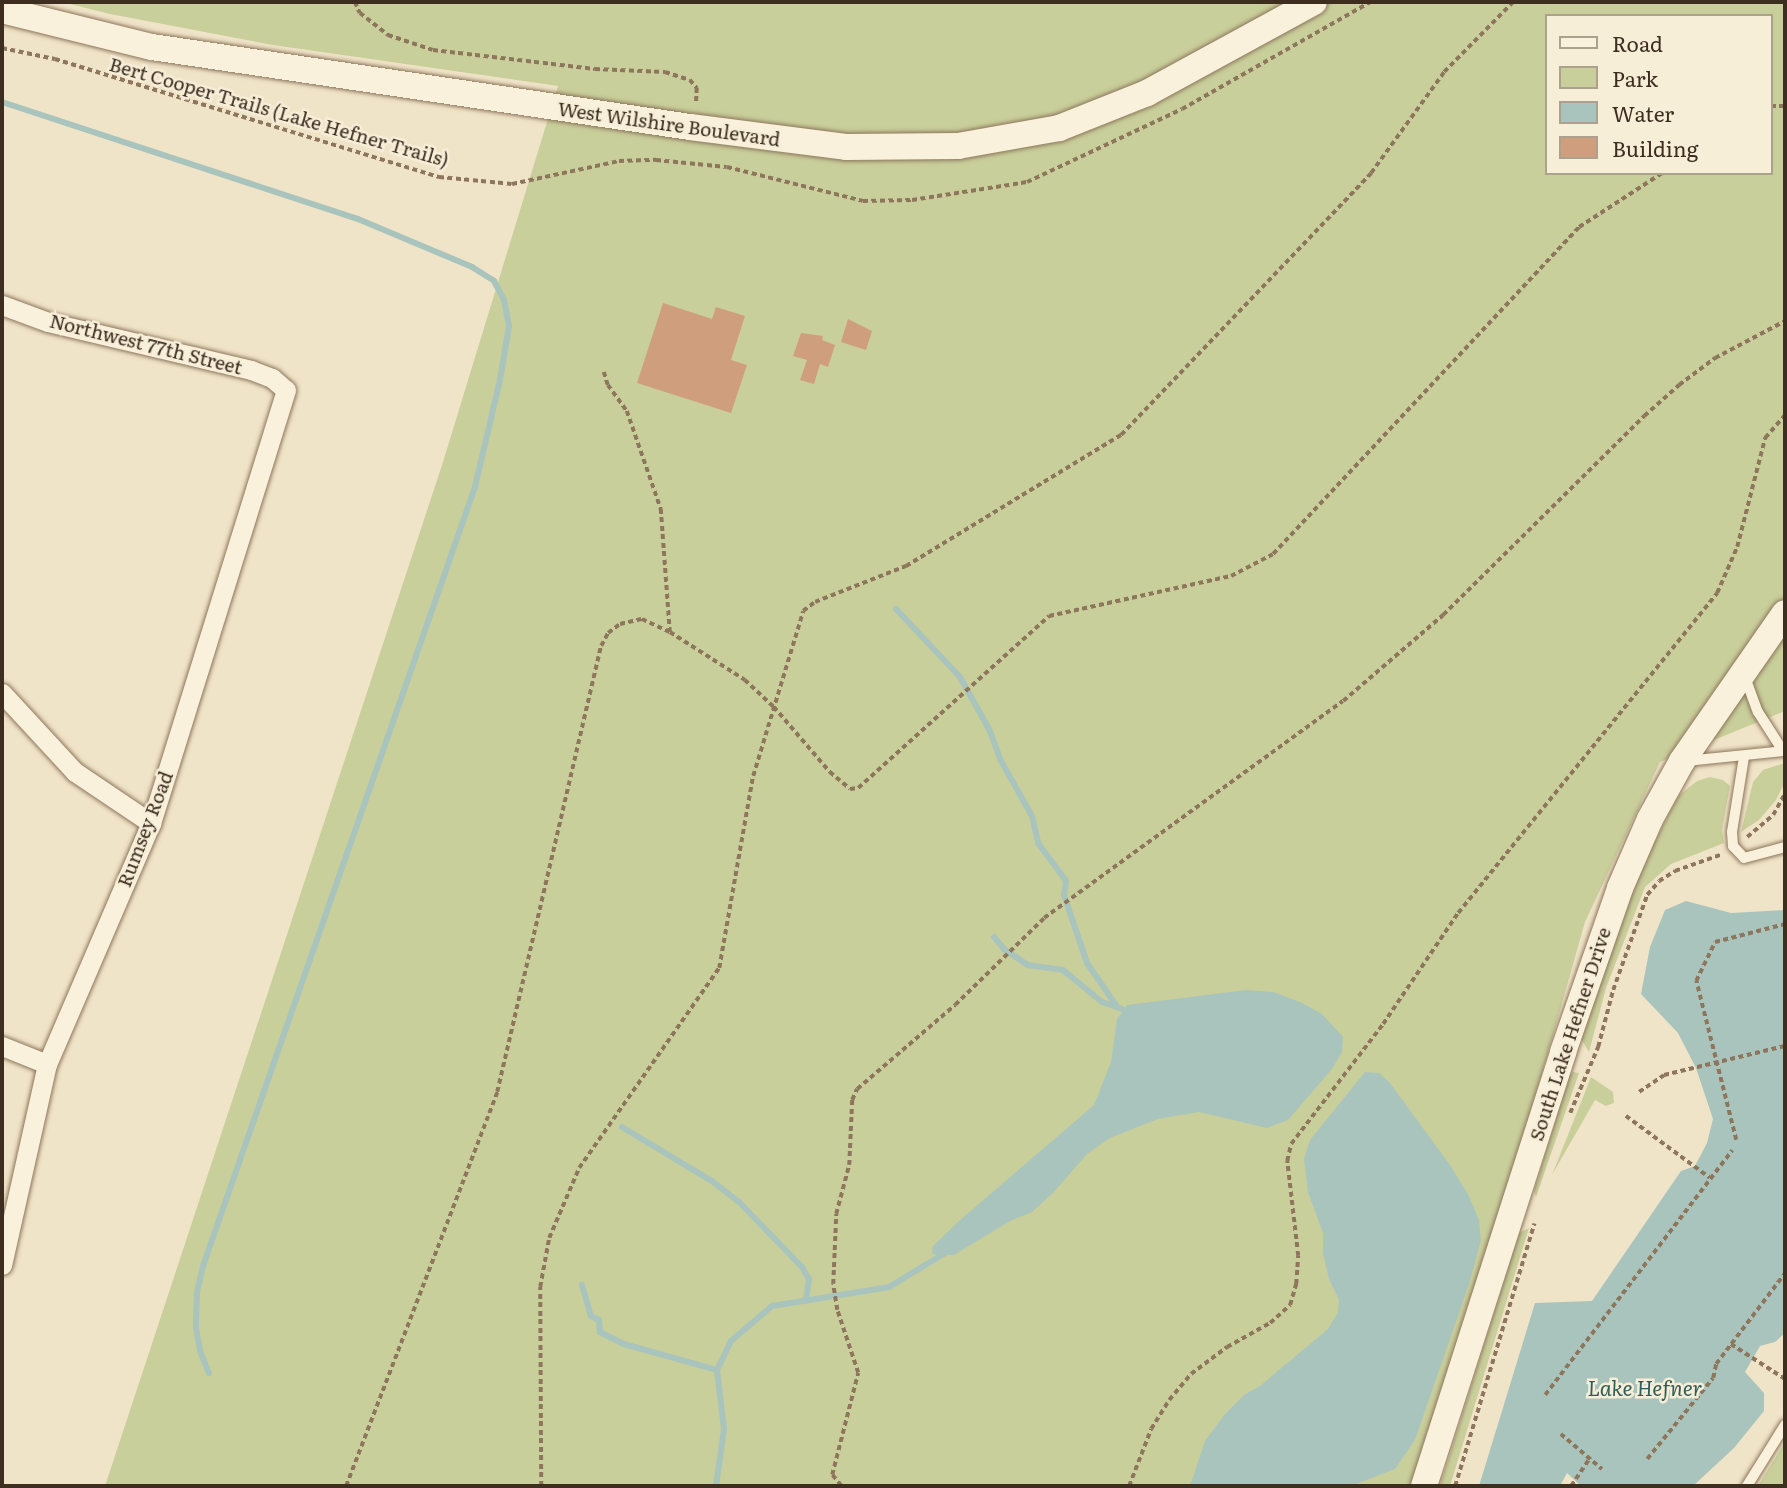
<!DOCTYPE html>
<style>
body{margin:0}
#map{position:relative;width:1787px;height:1488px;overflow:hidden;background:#f0e4c8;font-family:Literata,serif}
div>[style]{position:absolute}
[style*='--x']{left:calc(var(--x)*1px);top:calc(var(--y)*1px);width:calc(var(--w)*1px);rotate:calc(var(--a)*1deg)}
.green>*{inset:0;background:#c9cf9b}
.water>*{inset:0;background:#a9c4bc}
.stream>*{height:6px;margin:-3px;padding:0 3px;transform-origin:3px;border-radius:3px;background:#a9c4bc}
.building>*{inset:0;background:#cf9f7d}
.path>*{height:3.5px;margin-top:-1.75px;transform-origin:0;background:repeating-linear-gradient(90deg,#8d765c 0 5px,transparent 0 8.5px)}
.roads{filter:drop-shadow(0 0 2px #8d765c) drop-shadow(0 0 2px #8d765c)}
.lane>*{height:10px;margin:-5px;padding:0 5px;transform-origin:5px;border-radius:5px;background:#faf1dc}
.street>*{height:19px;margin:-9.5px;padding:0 9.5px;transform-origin:9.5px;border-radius:9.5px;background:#faf1dc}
.secondary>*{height:26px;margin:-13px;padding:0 13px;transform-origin:13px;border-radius:13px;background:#faf1dc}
span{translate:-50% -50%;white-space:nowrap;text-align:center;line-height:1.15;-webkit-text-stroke:5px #f7eed8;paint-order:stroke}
.street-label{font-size:19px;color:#3d2e20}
.water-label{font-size:21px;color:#2f5d5a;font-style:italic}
.frame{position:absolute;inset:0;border:4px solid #3d2e20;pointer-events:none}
.legend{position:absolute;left:1545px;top:14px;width:228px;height:161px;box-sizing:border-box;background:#f7eed8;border:2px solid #ada18e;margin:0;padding:9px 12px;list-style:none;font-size:21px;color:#3d2e20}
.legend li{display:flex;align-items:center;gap:14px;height:35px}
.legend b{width:35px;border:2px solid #ada18e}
</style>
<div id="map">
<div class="green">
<div style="clip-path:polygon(evenodd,62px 2px,1785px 2px,1785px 711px,1660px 762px,1585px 922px,1505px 1204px,1416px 1486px,105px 1486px,443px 462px,558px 86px,273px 45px,110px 14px,62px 2px,1547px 16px,1771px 16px,1771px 173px,1547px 173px,1547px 16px)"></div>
<div style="clip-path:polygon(1785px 763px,1785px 782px,1776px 800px,1759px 820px,1741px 832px,1753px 782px,1763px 770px)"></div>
<div style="clip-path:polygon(1710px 777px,1723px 780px,1730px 786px,1722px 830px,1724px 843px,1671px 864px,1645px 887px,1606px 988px,1589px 1052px,1580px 1037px,1636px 878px,1678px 796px,1697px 781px)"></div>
<div style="clip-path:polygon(1573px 1072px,1579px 1073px,1536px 1197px,1534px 1191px,1569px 1076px)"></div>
<div style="clip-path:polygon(1591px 1077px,1613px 1092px,1614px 1103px,1606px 1106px,1595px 1100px,1552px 1175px)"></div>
<div style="clip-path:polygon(1529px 1228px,1450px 1486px,1440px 1486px,1519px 1233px)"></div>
<div style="clip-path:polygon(1785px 1442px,1785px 1486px,1758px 1486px)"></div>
</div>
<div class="water">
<div style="clip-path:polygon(1686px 901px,1731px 913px,1785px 910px,1785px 1333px,1775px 1342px,1760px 1346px,1745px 1372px,1764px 1393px,1764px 1411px,1734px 1448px,1693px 1486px,1581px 1486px,1567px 1473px,1560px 1486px,1479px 1486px,1535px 1303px,1592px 1301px,1681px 1171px,1695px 1166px,1707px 1143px,1713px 1119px,1696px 1068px,1678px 1033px,1641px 994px,1650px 947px,1665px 910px)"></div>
<div style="clip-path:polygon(1246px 990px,1273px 992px,1300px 1002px,1322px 1014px,1343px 1037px,1342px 1052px,1332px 1069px,1288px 1120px,1267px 1128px,1199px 1112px,1158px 1119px,1110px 1138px,1087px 1154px,1053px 1193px,1032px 1212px,1010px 1221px,954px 1255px,932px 1254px,933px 1246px,959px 1221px,1094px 1105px,1111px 1062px,1117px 1019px,1127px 1005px)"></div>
<div style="clip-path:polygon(1365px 1072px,1379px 1073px,1390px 1083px,1450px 1165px,1468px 1194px,1479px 1220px,1481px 1240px,1469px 1284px,1415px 1440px,1395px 1469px,1351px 1486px,1190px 1486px,1205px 1441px,1225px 1414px,1244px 1395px,1260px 1386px,1328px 1329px,1338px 1312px,1339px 1300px,1329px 1279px,1323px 1254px,1323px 1233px,1308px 1192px,1304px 1159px,1310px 1140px)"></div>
</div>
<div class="stream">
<div style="--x:2;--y:102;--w:375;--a:18.2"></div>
<div style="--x:358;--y:219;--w:124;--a:22.8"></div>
<div style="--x:472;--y:267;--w:26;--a:32"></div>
<div style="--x:494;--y:281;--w:21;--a:62"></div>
<div style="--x:504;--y:300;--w:26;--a:79"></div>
<div style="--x:509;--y:326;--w:55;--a:99.5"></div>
<div style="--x:500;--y:380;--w:110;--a:103.2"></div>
<div style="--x:475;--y:487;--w:825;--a:109.25"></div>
<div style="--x:203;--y:1266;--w:27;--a:103"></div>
<div style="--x:197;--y:1292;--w:36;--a:92"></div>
<div style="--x:196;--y:1328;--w:23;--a:80"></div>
<div style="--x:200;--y:1351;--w:24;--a:68"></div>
<div style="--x:896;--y:609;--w:93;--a:46.7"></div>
<div style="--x:960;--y:677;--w:62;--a:60.9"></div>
<div style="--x:990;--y:731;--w:30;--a:70"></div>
<div style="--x:1000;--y:759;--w:65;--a:60.7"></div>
<div style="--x:1032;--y:816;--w:28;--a:77"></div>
<div style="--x:1038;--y:843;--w:47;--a:53.6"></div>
<div style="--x:1066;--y:881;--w:14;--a:98"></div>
<div style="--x:1064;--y:895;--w:72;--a:71.3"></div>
<div style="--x:1087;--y:963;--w:51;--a:55.4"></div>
<div style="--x:994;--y:937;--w:16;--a:50"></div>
<div style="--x:1004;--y:949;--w:29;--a:34"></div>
<div style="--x:1028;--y:965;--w:35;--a:8"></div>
<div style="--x:1063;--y:970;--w:50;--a:39.4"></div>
<div style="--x:1102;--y:1002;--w:21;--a:19"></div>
<div style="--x:622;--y:1127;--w:105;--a:31"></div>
<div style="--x:712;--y:1181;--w:34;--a:38"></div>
<div style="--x:739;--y:1202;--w:91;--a:45.9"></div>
<div style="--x:802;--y:1267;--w:14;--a:60"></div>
<div style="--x:809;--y:1279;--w:22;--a:98"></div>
<div style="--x:582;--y:1285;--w:32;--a:74"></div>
<div style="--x:591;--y:1316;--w:9;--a:27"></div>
<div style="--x:599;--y:1320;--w:12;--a:85"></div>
<div style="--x:600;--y:1332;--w:27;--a:27"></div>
<div style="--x:624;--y:1344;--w:97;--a:15.6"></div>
<div style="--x:716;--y:1486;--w:58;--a:-82"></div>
<div style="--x:724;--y:1429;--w:59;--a:-96.8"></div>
<div style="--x:717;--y:1370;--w:32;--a:-64"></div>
<div style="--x:731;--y:1341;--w:54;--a:-40.5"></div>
<div style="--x:772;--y:1306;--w:119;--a:-9.2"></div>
<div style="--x:889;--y:1287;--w:71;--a:-31.2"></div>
</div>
<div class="building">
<div style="clip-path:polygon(663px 303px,712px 319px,716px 307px,745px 316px,731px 360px,747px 365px,731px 413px,637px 383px)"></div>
<div style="clip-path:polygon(848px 319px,872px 331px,866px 350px,841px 342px)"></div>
<div style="clip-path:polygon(801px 333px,823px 336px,822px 340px,835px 345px,828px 367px,820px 364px,814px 384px,800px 380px,807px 360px,793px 356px)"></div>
</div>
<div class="path">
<div style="--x:355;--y:2;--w:12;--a:66"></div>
<div style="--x:360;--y:13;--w:36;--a:38"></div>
<div style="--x:388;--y:35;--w:47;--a:18.4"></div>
<div style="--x:433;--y:50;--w:163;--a:6.7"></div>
<div style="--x:595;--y:69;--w:70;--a:2.5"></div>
<div style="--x:665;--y:72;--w:26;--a:18"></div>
<div style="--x:690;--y:80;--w:11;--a:49"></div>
<div style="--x:697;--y:88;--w:17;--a:93"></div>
<div style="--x:2;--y:48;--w:54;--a:11.7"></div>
<div style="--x:55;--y:59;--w:402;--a:17.1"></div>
<div style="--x:439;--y:177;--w:73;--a:5.5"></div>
<div style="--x:512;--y:184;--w:109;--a:-12.1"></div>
<div style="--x:619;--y:161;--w:37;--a:-2"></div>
<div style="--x:656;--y:160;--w:71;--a:5.6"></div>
<div style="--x:727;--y:167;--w:140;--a:14"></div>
<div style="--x:863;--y:201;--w:49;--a:-1.2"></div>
<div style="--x:912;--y:200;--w:116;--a:-8.9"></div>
<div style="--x:1027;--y:182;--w:171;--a:-25.2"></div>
<div style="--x:1182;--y:109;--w:216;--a:-29.6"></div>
<div style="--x:1771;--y:106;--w:14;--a:0"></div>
<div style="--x:604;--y:372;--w:14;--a:73"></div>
<div style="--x:608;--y:385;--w:32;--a:54"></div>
<div style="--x:627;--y:411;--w:104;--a:70.9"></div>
<div style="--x:661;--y:509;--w:123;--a:85.8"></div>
<div style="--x:670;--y:632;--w:89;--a:32.6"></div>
<div style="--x:745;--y:680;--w:40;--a:43"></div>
<div style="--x:774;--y:707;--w:86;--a:49.3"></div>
<div style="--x:830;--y:772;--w:26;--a:40"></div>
<div style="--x:850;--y:789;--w:8;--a:-7"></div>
<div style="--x:858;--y:788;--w:257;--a:-42"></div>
<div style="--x:1049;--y:616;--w:186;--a:-12.4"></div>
<div style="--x:1231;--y:576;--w:47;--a:-27.6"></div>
<div style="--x:1273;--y:554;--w:448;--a:-46.9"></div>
<div style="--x:1579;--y:227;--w:99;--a:-33"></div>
<div style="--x:1747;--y:837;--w:34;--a:-40"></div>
<div style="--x:1773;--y:815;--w:25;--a:-61"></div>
<div style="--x:1639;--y:1092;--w:30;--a:-34"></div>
<div style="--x:1664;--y:1075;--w:124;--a:-13.5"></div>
<div style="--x:1570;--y:1113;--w:72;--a:-67"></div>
<div style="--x:1598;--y:1047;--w:59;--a:-75.3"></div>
<div style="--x:1613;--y:990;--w:101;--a:-70.3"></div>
<div style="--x:1647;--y:895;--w:18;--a:-49"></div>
<div style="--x:1659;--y:881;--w:19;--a:-32"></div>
<div style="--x:1675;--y:871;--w:48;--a:-19.6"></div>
<div style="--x:1626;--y:1116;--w:104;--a:36.4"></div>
<div style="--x:1736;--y:1140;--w:164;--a:-104.1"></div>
<div style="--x:1696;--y:981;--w:43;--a:-64"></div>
<div style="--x:1715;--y:942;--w:72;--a:-14.4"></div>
<div style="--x:1731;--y:1344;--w:64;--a:32.9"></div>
<div style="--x:1545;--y:1395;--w:308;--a:-52.6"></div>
<div style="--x:1561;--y:1434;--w:54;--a:40.5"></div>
<div style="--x:1647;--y:1459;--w:104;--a:-50.8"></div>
<div style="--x:1713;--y:1378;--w:14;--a:-78"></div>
<div style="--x:1716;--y:1364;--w:114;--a:-52.8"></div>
<div style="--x:346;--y:1486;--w:422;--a:-69"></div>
<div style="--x:497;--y:1092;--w:458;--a:-76.9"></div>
<div style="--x:601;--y:646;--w:15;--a:-62"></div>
<div style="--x:608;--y:633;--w:15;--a:-37"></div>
<div style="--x:620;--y:624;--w:23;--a:-13"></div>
<div style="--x:642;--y:619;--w:31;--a:25"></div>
<div style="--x:541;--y:1486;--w:199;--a:-90.3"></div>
<div style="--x:540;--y:1287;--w:50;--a:-79.6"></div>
<div style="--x:549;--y:1238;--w:76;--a:-66.8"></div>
<div style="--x:579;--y:1168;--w:244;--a:-55"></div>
<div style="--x:719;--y:968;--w:195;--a:-80"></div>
<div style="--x:753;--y:776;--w:172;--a:-73.1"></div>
<div style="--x:803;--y:611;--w:15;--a:-37"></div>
<div style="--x:815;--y:602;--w:98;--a:-21.6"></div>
<div style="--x:906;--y:566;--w:252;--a:-31.4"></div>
<div style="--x:1121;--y:435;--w:362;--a:-46.3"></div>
<div style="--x:1371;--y:173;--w:125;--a:-54.1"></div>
<div style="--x:1444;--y:72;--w:98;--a:-45.4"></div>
<div style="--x:841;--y:1486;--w:14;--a:-129"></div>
<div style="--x:832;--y:1475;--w:105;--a:-75.7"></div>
<div style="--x:858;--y:1373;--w:66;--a:-108.4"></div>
<div style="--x:837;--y:1310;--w:26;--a:-99"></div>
<div style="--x:833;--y:1284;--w:70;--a:-87.5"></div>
<div style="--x:836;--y:1214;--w:51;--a:-75.1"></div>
<div style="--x:849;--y:1165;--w:65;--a:-87.4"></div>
<div style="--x:852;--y:1100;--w:12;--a:-66"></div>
<div style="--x:857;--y:1089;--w:129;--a:-40.6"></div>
<div style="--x:955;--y:1005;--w:124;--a:-44.3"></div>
<div style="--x:1044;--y:918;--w:369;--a:-36"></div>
<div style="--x:1343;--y:701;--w:132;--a:-40.7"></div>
<div style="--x:1443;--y:615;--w:283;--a:-44.7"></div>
<div style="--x:1644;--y:416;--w:47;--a:-41.5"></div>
<div style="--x:1679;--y:385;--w:45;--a:-36.9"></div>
<div style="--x:1715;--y:358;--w:79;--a:-27.9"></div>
<div style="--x:1129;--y:1486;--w:61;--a:-68.9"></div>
<div style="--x:1151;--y:1429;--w:34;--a:-58"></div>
<div style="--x:1169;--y:1400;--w:34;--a:-50"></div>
<div style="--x:1191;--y:1374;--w:45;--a:-36.9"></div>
<div style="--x:1227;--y:1347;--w:49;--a:-29.2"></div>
<div style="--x:1270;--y:1323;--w:27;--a:-42"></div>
<div style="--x:1290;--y:1305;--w:22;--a:-74"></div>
<div style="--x:1296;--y:1284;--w:28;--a:-86"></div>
<div style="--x:1298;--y:1256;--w:96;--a:-96.6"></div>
<div style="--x:1287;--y:1161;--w:17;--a:-77"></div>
<div style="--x:1291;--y:1144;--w:151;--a:-52.5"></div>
<div style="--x:1383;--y:1024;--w:134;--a:-56"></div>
<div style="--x:1458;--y:913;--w:412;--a:-51"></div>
<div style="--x:1717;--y:593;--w:50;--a:-66.5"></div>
<div style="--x:1737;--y:547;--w:113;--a:-75.6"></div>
<div style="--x:1765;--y:438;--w:30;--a:-49"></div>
<div style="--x:1455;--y:1486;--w:274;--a:-73.2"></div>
<div style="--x:1571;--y:1486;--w:34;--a:-56"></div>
</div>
<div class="roads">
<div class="lane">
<div style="--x:1745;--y:677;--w:37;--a:70"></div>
<div style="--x:1758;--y:712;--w:46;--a:57.3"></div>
<div style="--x:1744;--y:757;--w:76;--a:99.1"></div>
<div style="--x:1732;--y:832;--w:14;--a:86"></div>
<div style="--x:1733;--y:846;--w:16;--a:47"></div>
<div style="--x:1744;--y:858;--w:42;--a:-15"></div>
<div style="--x:1686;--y:761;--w:100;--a:-5.8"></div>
<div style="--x:1747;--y:1486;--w:72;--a:-58.1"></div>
</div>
<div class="street">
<div style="--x:2;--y:305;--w:49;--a:20.3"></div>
<div style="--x:48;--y:322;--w:209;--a:13.3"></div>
<div style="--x:251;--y:370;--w:22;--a:21"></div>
<div style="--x:272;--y:378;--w:18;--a:41"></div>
<div style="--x:286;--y:390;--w:454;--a:107.3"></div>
<div style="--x:151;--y:823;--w:262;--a:113.3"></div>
<div style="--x:47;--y:1064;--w:206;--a:102.6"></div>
<div style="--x:2;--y:693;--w:108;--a:47.3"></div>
<div style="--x:75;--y:772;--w:92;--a:33.9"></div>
<div style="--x:2;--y:1046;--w:48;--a:21.8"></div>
</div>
<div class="secondary">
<div style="--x:2;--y:10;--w:154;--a:13.9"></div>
<div style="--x:152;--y:47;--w:544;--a:8.46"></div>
<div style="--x:690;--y:127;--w:157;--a:7.3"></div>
<div style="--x:846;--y:147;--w:112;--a:-0.5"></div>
<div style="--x:958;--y:146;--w:103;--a:-10.1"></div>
<div style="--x:1059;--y:128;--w:95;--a:-21.7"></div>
<div style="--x:1147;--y:93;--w:190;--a:-28.6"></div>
<div style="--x:1424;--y:1486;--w:456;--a:-72.2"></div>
<div style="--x:1563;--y:1052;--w:174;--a:-70.8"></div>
<div style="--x:1620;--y:888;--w:75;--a:-66.5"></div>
<div style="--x:1650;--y:819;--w:66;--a:-61.1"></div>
<div style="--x:1682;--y:761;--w:180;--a:-55.2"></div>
</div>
</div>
<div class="street-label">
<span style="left:279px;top:112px;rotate:16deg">Bert Cooper Trails (Lake Hefner Trails)</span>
<span style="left:669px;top:124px;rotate:8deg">West Wilshire Boulevard</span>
<span style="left:146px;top:344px;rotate:14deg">Northwest 77th Street</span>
<span style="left:145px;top:829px;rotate:-69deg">Rumsey Road</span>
<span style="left:1570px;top:1034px;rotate:-72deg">South Lake Hefner Drive</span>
</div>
<div class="water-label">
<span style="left:1645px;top:1387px">Lake Hefner</span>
</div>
<div class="frame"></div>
<ul class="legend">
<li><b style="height:9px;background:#faf1dc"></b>Road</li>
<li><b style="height:19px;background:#c9cf9b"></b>Park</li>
<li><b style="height:19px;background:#a9c4bc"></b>Water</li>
<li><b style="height:19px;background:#cf9f7d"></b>Building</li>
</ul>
</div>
